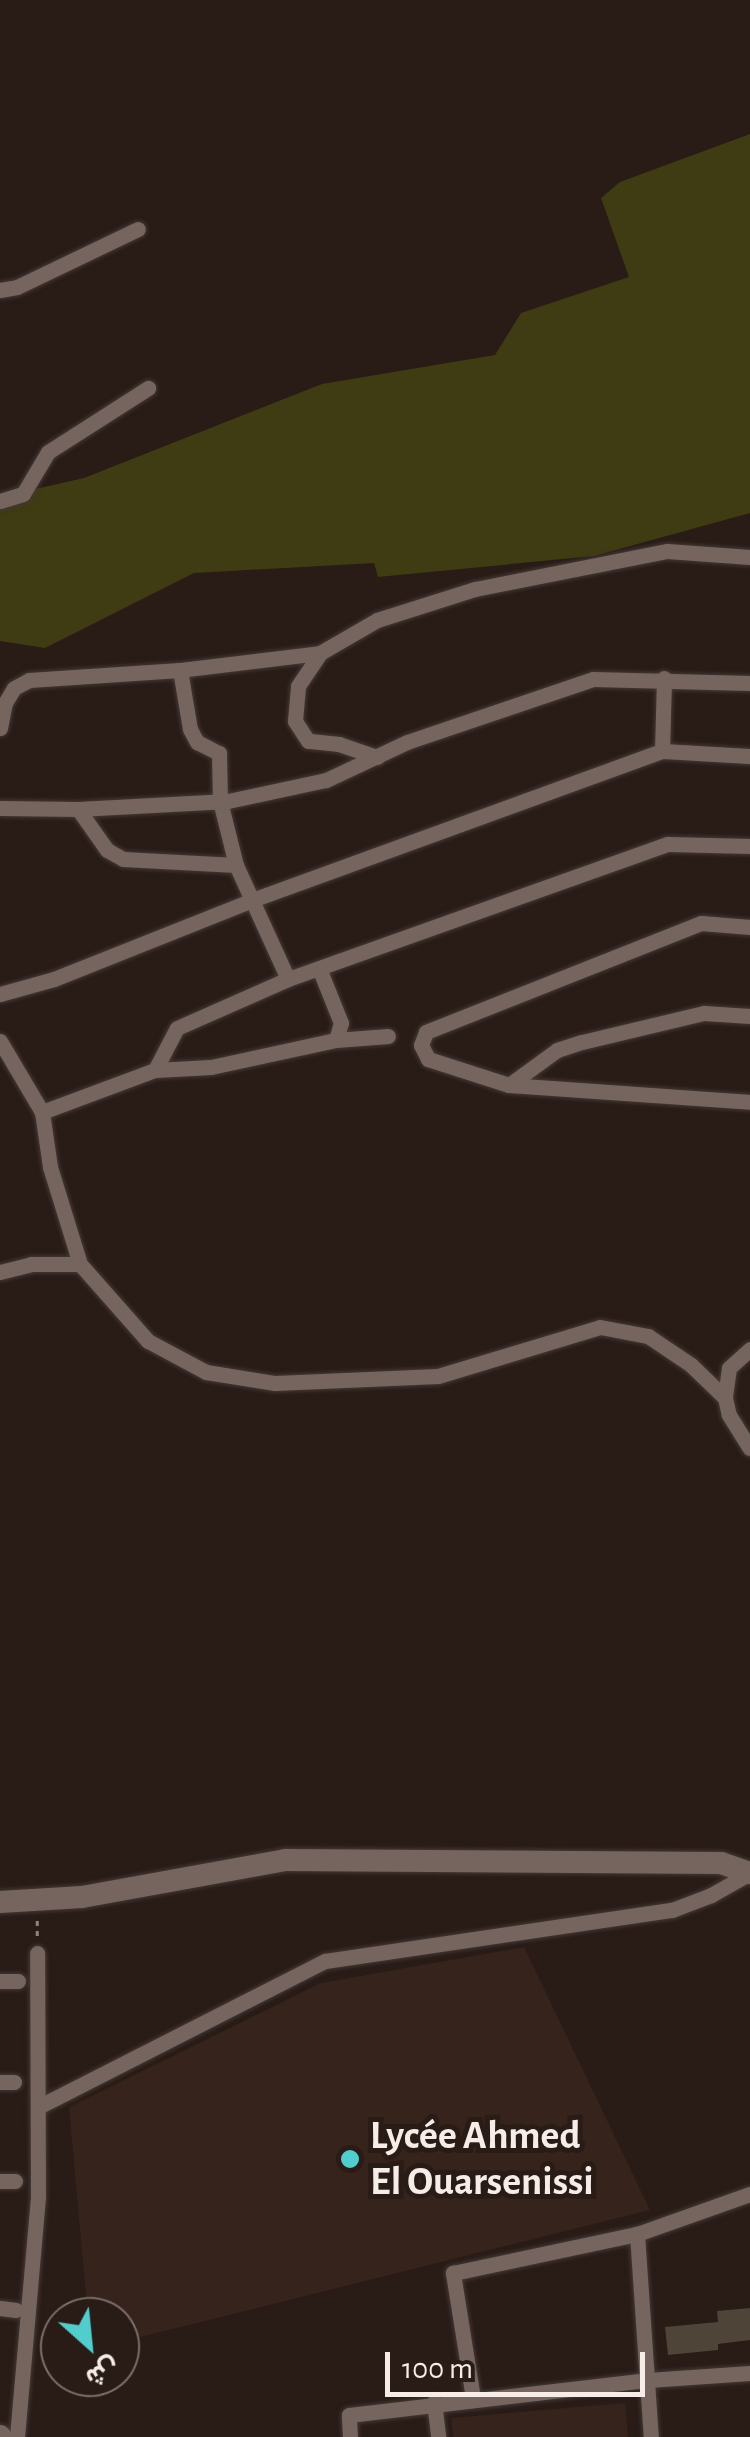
<!DOCTYPE html>
<meta charset="utf-8">
<style>
body{margin:0}
#map{position:relative;width:750px;height:2437px;overflow:hidden;background:#291b16;font-family:"Alegreya Sans",Vazirmatn,sans-serif}
div>[style]{position:absolute}
[style*='--x']{left:calc(var(--x)*1px);top:calc(var(--y)*1px);width:calc(var(--w)*1px);rotate:calc(var(--a)*1deg)}
.built>*{inset:0;background:#36231b}
.green>*{inset:0;background:#3f3b13}
.building>*{inset:0;background:#4e4438}
.path>*{height:2.5px;margin-top:-1.25px;transform-origin:0;background:repeating-linear-gradient(90deg,#8f837f 0 5px,transparent 0 10px)}
.roads{filter:drop-shadow(0 0 2px #433936) drop-shadow(0 0 2px #433936)}
.street>*{height:15px;margin:-7.5px;padding:0 7.5px;transform-origin:7.5px;border-radius:7.5px;background:#75655e}
.secondary>*{height:22px;margin:-11px;padding:0 11px;transform-origin:11px;border-radius:11px;background:#75655e}
.dots>*{width:28px;height:28px;translate:-50% -50%;box-sizing:border-box;border:5px solid #291b16;border-radius:50%}
span{translate:-50% -50%;white-space:nowrap;text-align:center;line-height:1.15;-webkit-text-stroke:10px #291b16;paint-order:stroke}
.poi-label{font-size:40px;color:#f6ede9;font-weight:700}
.left{translate:0 -50%;text-align:left}
.north{position:absolute;left:40px;top:2297px;width:100px;height:100px;box-sizing:border-box;background:#291b16;border:2px solid #7b6f6a;border-radius:50%;rotate:153deg;font-size:28px;font-weight:700;line-height:40px;text-align:center;color:#f6ede9}
.north::after{content:'';display:block;margin:auto;width:35px;height:45px;background:#52cdce;clip-path:polygon(50% 0,100% 100%,50% 72%,0 100%)}
.scale{position:absolute;left:385px;top:2352px;width:260px;height:45px;box-sizing:border-box;border:5px solid #f6ede9;border-top:0;padding-left:12px;font-size:30px;line-height:35px;white-space:nowrap;color:#f6ede9;-webkit-text-stroke:8px #291b16;paint-order:stroke}
</style>
<div id="map">
<div class="built">
<div style="clip-path:polygon(524px 1947px,650px 2210px,120px 2342px,120px 2317px,94px 2317px,87px 2307px,69px 2107px,321px 1983px)"></div>
<div style="clip-path:polygon(625px 2403px,628px 2437px,453px 2437px,451px 2418px)"></div>
</div>
<div class="green">
<div style="clip-path:polygon(750px 134px,750px 513px,594px 556px,378px 577px,374px 563px,194px 573px,45px 648px,0 641px,0 497px,84px 478px,322px 384px,495px 355px,521px 313px,629px 277px,601px 198px,620px 182px)"></div>
</div>
<div class="building">
<div style="clip-path:polygon(750px 2308px,750px 2340px,718px 2344px,718px 2350px,668px 2355px,665px 2327px,718px 2322px,717px 2311px)"></div>
</div>
<div class="path">
<div style="--x:37;--y:1936;--w:17;--a:-90"></div>
</div>
<div class="roads">
<div class="street">
<div style="--x:0;--y:290;--w:17;--a:-10"></div>
<div style="--x:17;--y:287;--w:134;--a:-25.6"></div>
<div style="--x:0;--y:501;--w:24;--a:-17"></div>
<div style="--x:23;--y:494;--w:49;--a:-59.2"></div>
<div style="--x:48;--y:452;--w:119;--a:-32.6"></div>
<div style="--x:180;--y:670;--w:60;--a:80.4"></div>
<div style="--x:190;--y:729;--w:15;--a:62"></div>
<div style="--x:197;--y:742;--w:25;--a:27"></div>
<div style="--x:219;--y:753;--w:48;--a:88.8"></div>
<div style="--x:220;--y:801;--w:66;--a:76"></div>
<div style="--x:236;--y:865;--w:125;--a:65.5"></div>
<div style="--x:288;--y:979;--w:403;--a:-19.6"></div>
<div style="--x:668;--y:844;--w:82;--a:1.4"></div>
<div style="--x:0;--y:728;--w:25;--a:-79"></div>
<div style="--x:5;--y:703;--w:17;--a:-59"></div>
<div style="--x:14;--y:688;--w:17;--a:-28"></div>
<div style="--x:29;--y:680;--w:151;--a:-3.8"></div>
<div style="--x:180;--y:670;--w:141;--a:-6.9"></div>
<div style="--x:662;--y:751;--w:73;--a:-88.4"></div>
<div style="--x:377;--y:757;--w:40;--a:-161.1"></div>
<div style="--x:339;--y:744;--w:31;--a:-174"></div>
<div style="--x:308;--y:741;--w:24;--a:-123"></div>
<div style="--x:295;--y:721;--w:35;--a:-85"></div>
<div style="--x:298;--y:686;--w:40;--a:-56"></div>
<div style="--x:320;--y:653;--w:66;--a:-30.1"></div>
<div style="--x:377;--y:620;--w:103;--a:-17.6"></div>
<div style="--x:475;--y:589;--w:196;--a:-11.2"></div>
<div style="--x:667;--y:551;--w:83;--a:4.1"></div>
<div style="--x:0;--y:808;--w:78;--a:0.7"></div>
<div style="--x:78;--y:809;--w:150;--a:-3.1"></div>
<div style="--x:228;--y:801;--w:100;--a:-12.1"></div>
<div style="--x:326;--y:780;--w:89;--a:-25.1"></div>
<div style="--x:407;--y:742;--w:196;--a:-18.7"></div>
<div style="--x:593;--y:679;--w:157;--a:1.5"></div>
<div style="--x:78;--y:809;--w:50;--a:54.7"></div>
<div style="--x:107;--y:850;--w:18;--a:29"></div>
<div style="--x:123;--y:859;--w:113;--a:3"></div>
<div style="--x:750;--y:927;--w:49;--a:-175.3"></div>
<div style="--x:701;--y:923;--w:296;--a:158.4"></div>
<div style="--x:426;--y:1032;--w:14;--a:111"></div>
<div style="--x:421;--y:1045;--w:16;--a:63"></div>
<div style="--x:428;--y:1059;--w:85;--a:17.8"></div>
<div style="--x:509;--y:1085;--w:242;--a:4"></div>
<div style="--x:0;--y:994;--w:56;--a:-15.5"></div>
<div style="--x:54;--y:979;--w:216;--a:-21.7"></div>
<div style="--x:255;--y:899;--w:433;--a:-20"></div>
<div style="--x:662;--y:751;--w:88;--a:3.3"></div>
<div style="--x:336;--y:1040;--w:52;--a:-4.4"></div>
<div style="--x:0;--y:1041;--w:82;--a:59.4"></div>
<div style="--x:42;--y:1112;--w:56;--a:81.7"></div>
<div style="--x:50;--y:1167;--w:102;--a:72.8"></div>
<div style="--x:80;--y:1264;--w:103;--a:48.6"></div>
<div style="--x:148;--y:1341;--w:66;--a:28.1"></div>
<div style="--x:206;--y:1372;--w:70;--a:9.1"></div>
<div style="--x:275;--y:1383;--w:163;--a:-2.5"></div>
<div style="--x:438;--y:1376;--w:169;--a:-16.8"></div>
<div style="--x:600;--y:1327;--w:49;--a:10.6"></div>
<div style="--x:648;--y:1336;--w:52;--a:34"></div>
<div style="--x:691;--y:1365;--w:47;--a:44.1"></div>
<div style="--x:155;--y:1070;--w:47;--a:-62.4"></div>
<div style="--x:177;--y:1028;--w:121;--a:-23.8"></div>
<div style="--x:509;--y:1085;--w:59;--a:-36.1"></div>
<div style="--x:557;--y:1050;--w:26;--a:-18"></div>
<div style="--x:582;--y:1042;--w:125;--a:-13.4"></div>
<div style="--x:704;--y:1013;--w:46;--a:3.7"></div>
<div style="--x:42;--y:1112;--w:121;--a:-20.4"></div>
<div style="--x:155;--y:1070;--w:56;--a:-3.1"></div>
<div style="--x:211;--y:1067;--w:128;--a:-12.2"></div>
<div style="--x:336;--y:1040;--w:18;--a:-74"></div>
<div style="--x:341;--y:1023;--w:59;--a:-111.8"></div>
<div style="--x:0;--y:1272;--w:32;--a:-14"></div>
<div style="--x:31;--y:1264;--w:49;--a:0"></div>
<div style="--x:750;--y:1349;--w:28;--a:138"></div>
<div style="--x:729;--y:1368;--w:30;--a:98"></div>
<div style="--x:725;--y:1398;--w:17;--a:77"></div>
<div style="--x:729;--y:1415;--w:39;--a:58"></div>
<div style="--x:0;--y:1981;--w:18;--a:0"></div>
<div style="--x:0;--y:2082;--w:14;--a:0"></div>
<div style="--x:38;--y:2107;--w:322;--a:-27"></div>
<div style="--x:325;--y:1961;--w:351;--a:-8.4"></div>
<div style="--x:672;--y:1910;--w:42;--a:-21"></div>
<div style="--x:711;--y:1895;--w:45;--a:-29.4"></div>
<div style="--x:0;--y:2181;--w:15;--a:0"></div>
<div style="--x:637;--y:2234;--w:203;--a:86.1"></div>
<div style="--x:0;--y:2308;--w:16;--a:7"></div>
<div style="--x:473;--y:2398;--w:127;--a:-99.1"></div>
<div style="--x:453;--y:2273;--w:188;--a:-12"></div>
<div style="--x:637;--y:2234;--w:120;--a:-19.5"></div>
<div style="--x:434;--y:2402;--w:35;--a:83"></div>
<div style="--x:17;--y:2437;--w:241;--a:-85"></div>
<div style="--x:38;--y:2197;--w:244;--a:-90.2"></div>
<div style="--x:350;--y:2437;--w:22;--a:-93"></div>
<div style="--x:349;--y:2415;--w:301;--a:-6.7"></div>
<div style="--x:648;--y:2380;--w:102;--a:-3.9"></div>
</div>
<div class="secondary">
<div style="--x:0;--y:1902;--w:82;--a:-3.5"></div>
<div style="--x:82;--y:1897;--w:207;--a:-10.3"></div>
<div style="--x:286;--y:1860;--w:435;--a:0.4"></div>
<div style="--x:721;--y:1863;--w:31;--a:19"></div>
<div style="--x:0;--y:2436;--w:1;--a:45"></div>
</div>
</div>
<div class="dots">
<div style="left:350px;top:2159px;background:#52cdce"></div>
</div>
<div class="poi-label">
<span class="left" style="left:370px;top:2159px">Lycée Ahmed<br>El Ouarsenissi</span>
</div>
<div class="north">ش</div>
<div class="scale">100 m</div>
</div>
